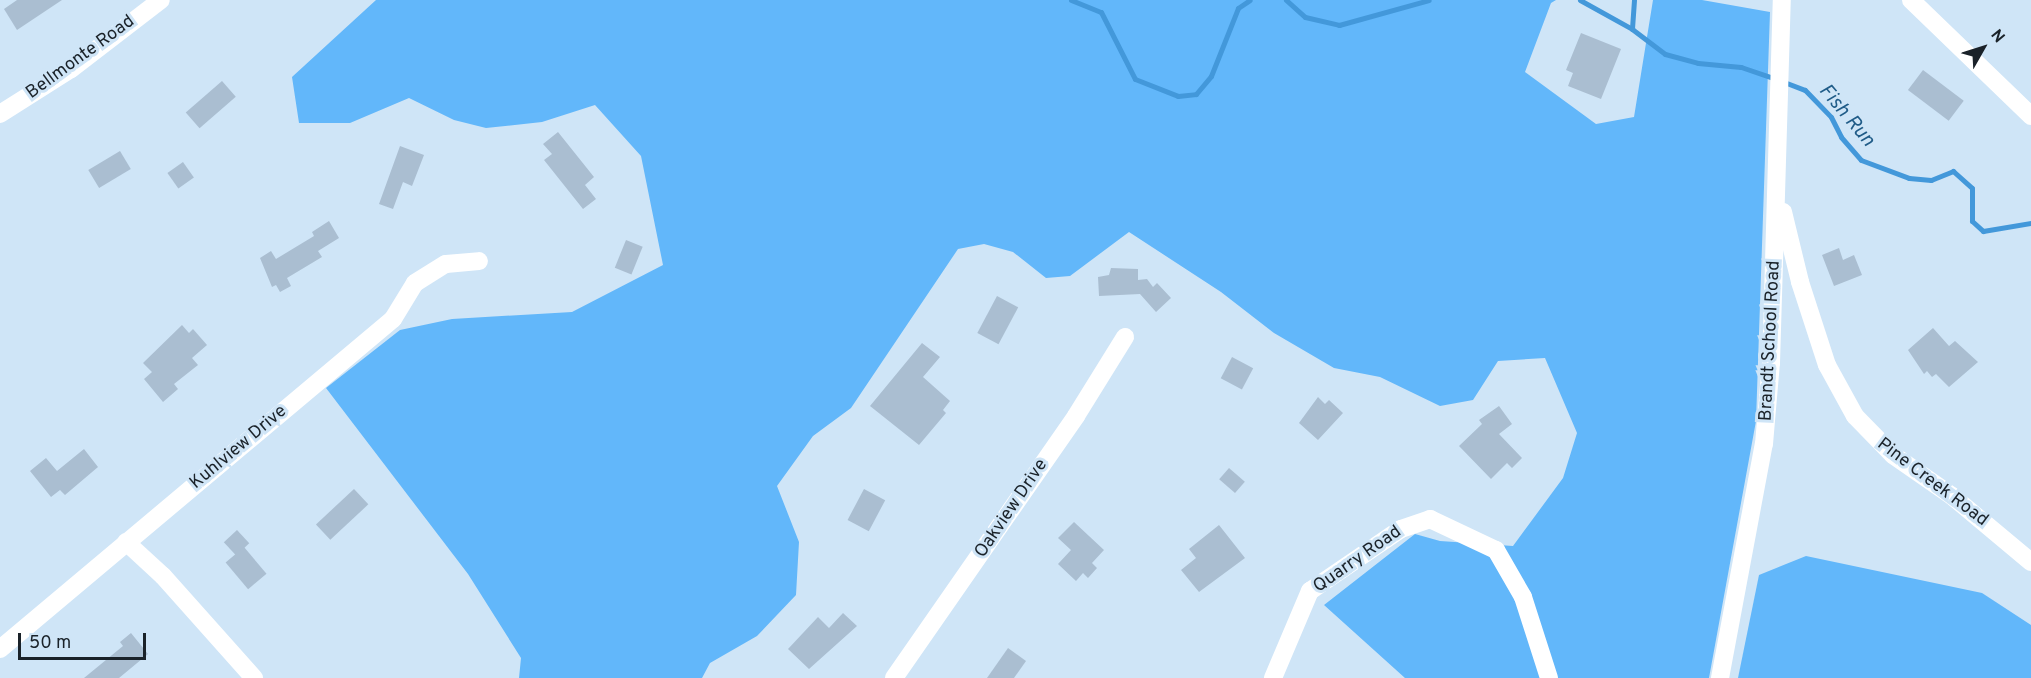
<!DOCTYPE html>
<style>
body{margin:0}
#map{position:relative;width:2031px;height:678px;overflow:hidden;background:#cfe5f7;font-family:Overpass,sans-serif}
div>[style]{position:absolute}
[style*='--x']{left:calc(var(--x)*1px);top:calc(var(--y)*1px);width:calc(var(--w)*1px);rotate:calc(var(--a)*1deg)}
.forest>*{inset:0;background:#62b7fa}
.stream>*{height:5px;margin:-2.5px;padding:0 2.5px;transform-origin:2.5px;border-radius:2.5px;background:#4398da}
.building>*{inset:0;background:#aabed1;transform-origin:0 0}
.minor>*{height:18px;margin:-9px;padding:0 9px;transform-origin:9px;border-radius:9px;background:#fff}
span{translate:-50% -50%;white-space:nowrap;text-align:center;line-height:1.15;-webkit-text-stroke:6px #cfe5f7;paint-order:stroke}
.street-label{font-size:18px;color:#1a2229}
.water-label{font-size:20px;color:#205c88;font-style:italic}
.north{position:absolute;left:1953px;top:18px;width:60px;height:60px;-webkit-text-stroke:4px #cfe5f7;paint-order:stroke;rotate:51deg;font-size:16px;font-weight:700;line-height:24px;text-align:center;color:#1a2229}
.north::after{content:'';display:block;margin:auto;width:21px;height:27px;background:#1a2229;clip-path:polygon(50% 0,100% 100%,50% 72%,0 100%)}
.scale{position:absolute;left:18px;top:633px;width:128px;height:27px;box-sizing:border-box;border:3px solid #1a2229;border-top:0;padding-left:8px;font-size:18px;line-height:21px;white-space:nowrap;color:#1a2229;-webkit-text-stroke:4px #cfe5f7;paint-order:stroke}
</style>
<div id="map">
<div class="forest">
<div style="clip-path:polygon(376px 0,1556px 0,1551px 3px,1525px 72px,1596px 124px,1634px 117px,1653px 0,1702px 0,1770px 12px,1756px 421px,1709px 678px,1405px 678px,1324px 605px,1415px 534px,1440px 541px,1513px 546px,1563px 478px,1577px 433px,1545px 358px,1498px 361px,1473px 400px,1440px 406px,1380px 377px,1334px 368px,1274px 333px,1221px 292px,1129px 232px,1070px 276px,1046px 278px,1013px 252px,984px 244px,958px 249px,851px 408px,813px 436px,777px 486px,799px 542px,796px 595px,757px 636px,710px 663px,702px 678px,519px 678px,521px 658px,468px 574px,326px 388px,400px 330px,452px 319px,572px 312px,663px 265px,641px 156px,595px 105px,542px 122px,486px 128px,454px 120px,409px 98px,350px 123px,299px 123px,292px 77px)"></div>
<div style="clip-path:polygon(1806px 556px,1982px 593px,2031px 625px,2031px 678px,1738px 678px,1759px 575px)"></div>
</div>
<div class="stream">
<div style="--x:1071;--y:0;--w:32;--a:22"></div>
<div style="--x:1101;--y:12;--w:75;--a:63.1"></div>
<div style="--x:1135;--y:79;--w:46;--a:21.6"></div>
<div style="--x:1178;--y:96;--w:18;--a:-6"></div>
<div style="--x:1196;--y:94;--w:23;--a:-50"></div>
<div style="--x:1211;--y:76;--w:73;--a:-68.3"></div>
<div style="--x:1238;--y:8;--w:14;--a:-34"></div>
<div style="--x:1286;--y:0;--w:25;--a:42"></div>
<div style="--x:1305;--y:17;--w:35;--a:13"></div>
<div style="--x:1339;--y:25;--w:93;--a:-15.5"></div>
<div style="--x:1580;--y:0;--w:60;--a:29.1"></div>
<div style="--x:1634;--y:0;--w:29;--a:94"></div>
<div style="--x:1632;--y:29;--w:41;--a:37.1"></div>
<div style="--x:1665;--y:54;--w:34;--a:15"></div>
<div style="--x:1698;--y:63;--w:43;--a:5.3"></div>
<div style="--x:1741;--y:67;--w:36;--a:19"></div>
<div style="--x:1784;--y:82;--w:22;--a:21"></div>
<div style="--x:1805;--y:90;--w:37;--a:46"></div>
<div style="--x:1831;--y:117;--w:22;--a:63"></div>
<div style="--x:1841;--y:137;--w:30;--a:49"></div>
<div style="--x:1861;--y:160;--w:51;--a:20.6"></div>
<div style="--x:1909;--y:178;--w:22;--a:5"></div>
<div style="--x:1931;--y:180;--w:24;--a:-22"></div>
<div style="--x:1953;--y:171;--w:25;--a:42"></div>
<div style="--x:1972;--y:188;--w:33;--a:90"></div>
<div style="--x:1972;--y:221;--w:15;--a:42"></div>
<div style="--x:1983;--y:231;--w:49;--a:-9.5"></div>
</div>
<div class="building">
<div style="clip-path:polygon(17px 0,62px 0,17px 30px,4px 9px)"></div>
<div style="clip-path:polygon(1581px 33px,1621px 49px,1601px 99px,1568px 86px,1573px 73px,1566px 70px)"></div>
<div style="left:1923px;top:70px;width:51px;height:25px;rotate:37deg"></div>
<div style="left:222px;top:81px;width:21px;height:48px;rotate:49deg"></div>
<div style="clip-path:polygon(558px 132px,594px 177px,585px 185px,596px 199px,583px 209px,544px 160px,552px 154px,543px 144px)"></div>
<div style="clip-path:polygon(400px 146px,424px 155px,412px 186px,403px 182px,393px 209px,379px 204px)"></div>
<div style="left:120px;top:151px;width:21px;height:37px;rotate:59deg"></div>
<div style="left:183px;top:162px;width:19px;height:19px;rotate:55deg"></div>
<div style="clip-path:polygon(329px 221px,339px 238px,318px 251px,322px 257px,287px 278px,291px 286px,280px 292px,276px 285px,272px 287px,260px 258px,271px 251px,276px 259px,314px 236px,312px 232px)"></div>
<div style="left:626px;top:240px;width:18px;height:30px;rotate:22deg"></div>
<div style="clip-path:polygon(1839px 248px,1843px 260px,1854px 255px,1862px 275px,1834px 286px,1822px 255px)"></div>
<div style="clip-path:polygon(1111px 268px,1138px 269px,1138px 280px,1147px 279px,1153px 287px,1157px 283px,1171px 298px,1156px 312px,1140px 294px,1099px 296px,1098px 277px,1109px 275px)"></div>
<div style="left:997px;top:296px;width:24px;height:42px;rotate:28deg"></div>
<div style="clip-path:polygon(182px 325px,189px 333px,193px 329px,207px 345px,192px 358px,198px 365px,174px 384px,178px 389px,163px 402px,144px 379px,152px 372px,143px 363px)"></div>
<div style="clip-path:polygon(1933px 328px,1949px 346px,1955px 341px,1978px 362px,1949px 387px,1936px 374px,1932px 377px,1927px 371px,1924px 374px,1908px 350px)"></div>
<div style="clip-path:polygon(922px 343px,940px 357px,923px 377px,950px 401px,943px 410px,946px 413px,919px 445px,870px 406px)"></div>
<div style="left:1232px;top:357px;width:24px;height:24px;rotate:28deg"></div>
<div style="clip-path:polygon(1318px 397px,1325px 404px,1329px 400px,1343px 413px,1318px 440px,1299px 423px)"></div>
<div style="clip-path:polygon(1499px 406px,1512px 424px,1499px 434px,1522px 458px,1512px 468px,1507px 463px,1491px 479px,1459px 446px,1482px 424px,1479px 420px)"></div>
<div style="clip-path:polygon(84px 449px,98px 467px,65px 495px,60px 490px,51px 497px,30px 471px,46px 458px,57px 471px)"></div>
<div style="left:1229px;top:468px;width:21px;height:15px;rotate:41deg"></div>
<div style="left:354px;top:489px;width:21px;height:52px;rotate:47deg"></div>
<div style="left:864px;top:489px;width:24px;height:35px;rotate:28deg"></div>
<div style="clip-path:polygon(1074px 522px,1104px 550px,1092px 563px,1097px 568px,1088px 578px,1083px 573px,1076px 581px,1058px 564px,1071px 550px,1058px 538px)"></div>
<div style="clip-path:polygon(1219px 525px,1245px 558px,1199px 592px,1181px 570px,1196px 558px,1189px 549px)"></div>
<div style="left:237px;top:530px;width:18px;height:18px;rotate:47deg"></div>
<div style="left:244px;top:547px;width:35px;height:24px;rotate:50deg"></div>
<div style="clip-path:polygon(843px 613px,857px 626px,809px 669px,788px 649px,818px 617px,829px 628px)"></div>
<div style="clip-path:polygon(131px 633px,148px 654px,119px 678px,84px 678px,123px 646px,120px 642px)"></div>
<div style="clip-path:polygon(1008px 648px,1026px 661px,1014px 678px,987px 678px)"></div>
</div>
<div class="minor">
<div style="--x:1911;--y:0;--w:167;--a:44"></div>
<div style="--x:0;--y:114;--w:84;--a:-32.4"></div>
<div style="--x:71;--y:69;--w:113;--a:-37.5"></div>
<div style="--x:1783;--y:212;--w:72;--a:76.3"></div>
<div style="--x:1800;--y:282;--w:87;--a:72"></div>
<div style="--x:1827;--y:365;--w:58;--a:61.2"></div>
<div style="--x:1855;--y:416;--w:54;--a:45.7"></div>
<div style="--x:1893;--y:455;--w:72;--a:34.8"></div>
<div style="--x:1952;--y:496;--w:103;--a:39.9"></div>
<div style="--x:126;--y:542;--w:50;--a:42.6"></div>
<div style="--x:163;--y:576;--w:137;--a:48.3"></div>
<div style="--x:0;--y:649;--w:513;--a:-40.02"></div>
<div style="--x:393;--y:319;--w:42;--a:-58.6"></div>
<div style="--x:415;--y:283;--w:36;--a:-32"></div>
<div style="--x:446;--y:264;--w:33;--a:-5"></div>
<div style="--x:894;--y:678;--w:319;--a:-55.2"></div>
<div style="--x:1076;--y:416;--w:93;--a:-58.2"></div>
<div style="--x:1273;--y:678;--w:95;--a:-67"></div>
<div style="--x:1310;--y:591;--w:110;--a:-34.3"></div>
<div style="--x:1401;--y:529;--w:31;--a:-19"></div>
<div style="--x:1430;--y:519;--w:73;--a:25.2"></div>
<div style="--x:1496;--y:550;--w:54;--a:60.1"></div>
<div style="--x:1523;--y:597;--w:85;--a:72.2"></div>
<div style="--x:1720;--y:678;--w:238;--a:-79.4"></div>
<div style="--x:1764;--y:444;--w:81;--a:-85.1"></div>
<div style="--x:1771;--y:363;--w:363;--a:-88.3"></div>
</div>
<div class="street-label">
<span style="left:81px;top:58px;rotate:-36deg">Bellmonte Road</span>
<span style="left:1771px;top:341px;rotate:-87deg">Brandt School Road</span>
<span style="left:239px;top:448px;rotate:-40deg">Kuhlview Drive</span>
<span style="left:1932px;top:483px;rotate:37deg">Pine Creek Road</span>
<span style="left:1012px;top:509px;rotate:-56deg">Oakview Drive</span>
<span style="left:1358px;top:560px;rotate:-35deg">Quarry Road</span>
</div>
<div class="water-label">
<span style="left:1846px;top:116px;rotate:50deg">Fish Run</span>
</div>
<div class="north">N</div>
<div class="scale">50 m</div>
</div>
